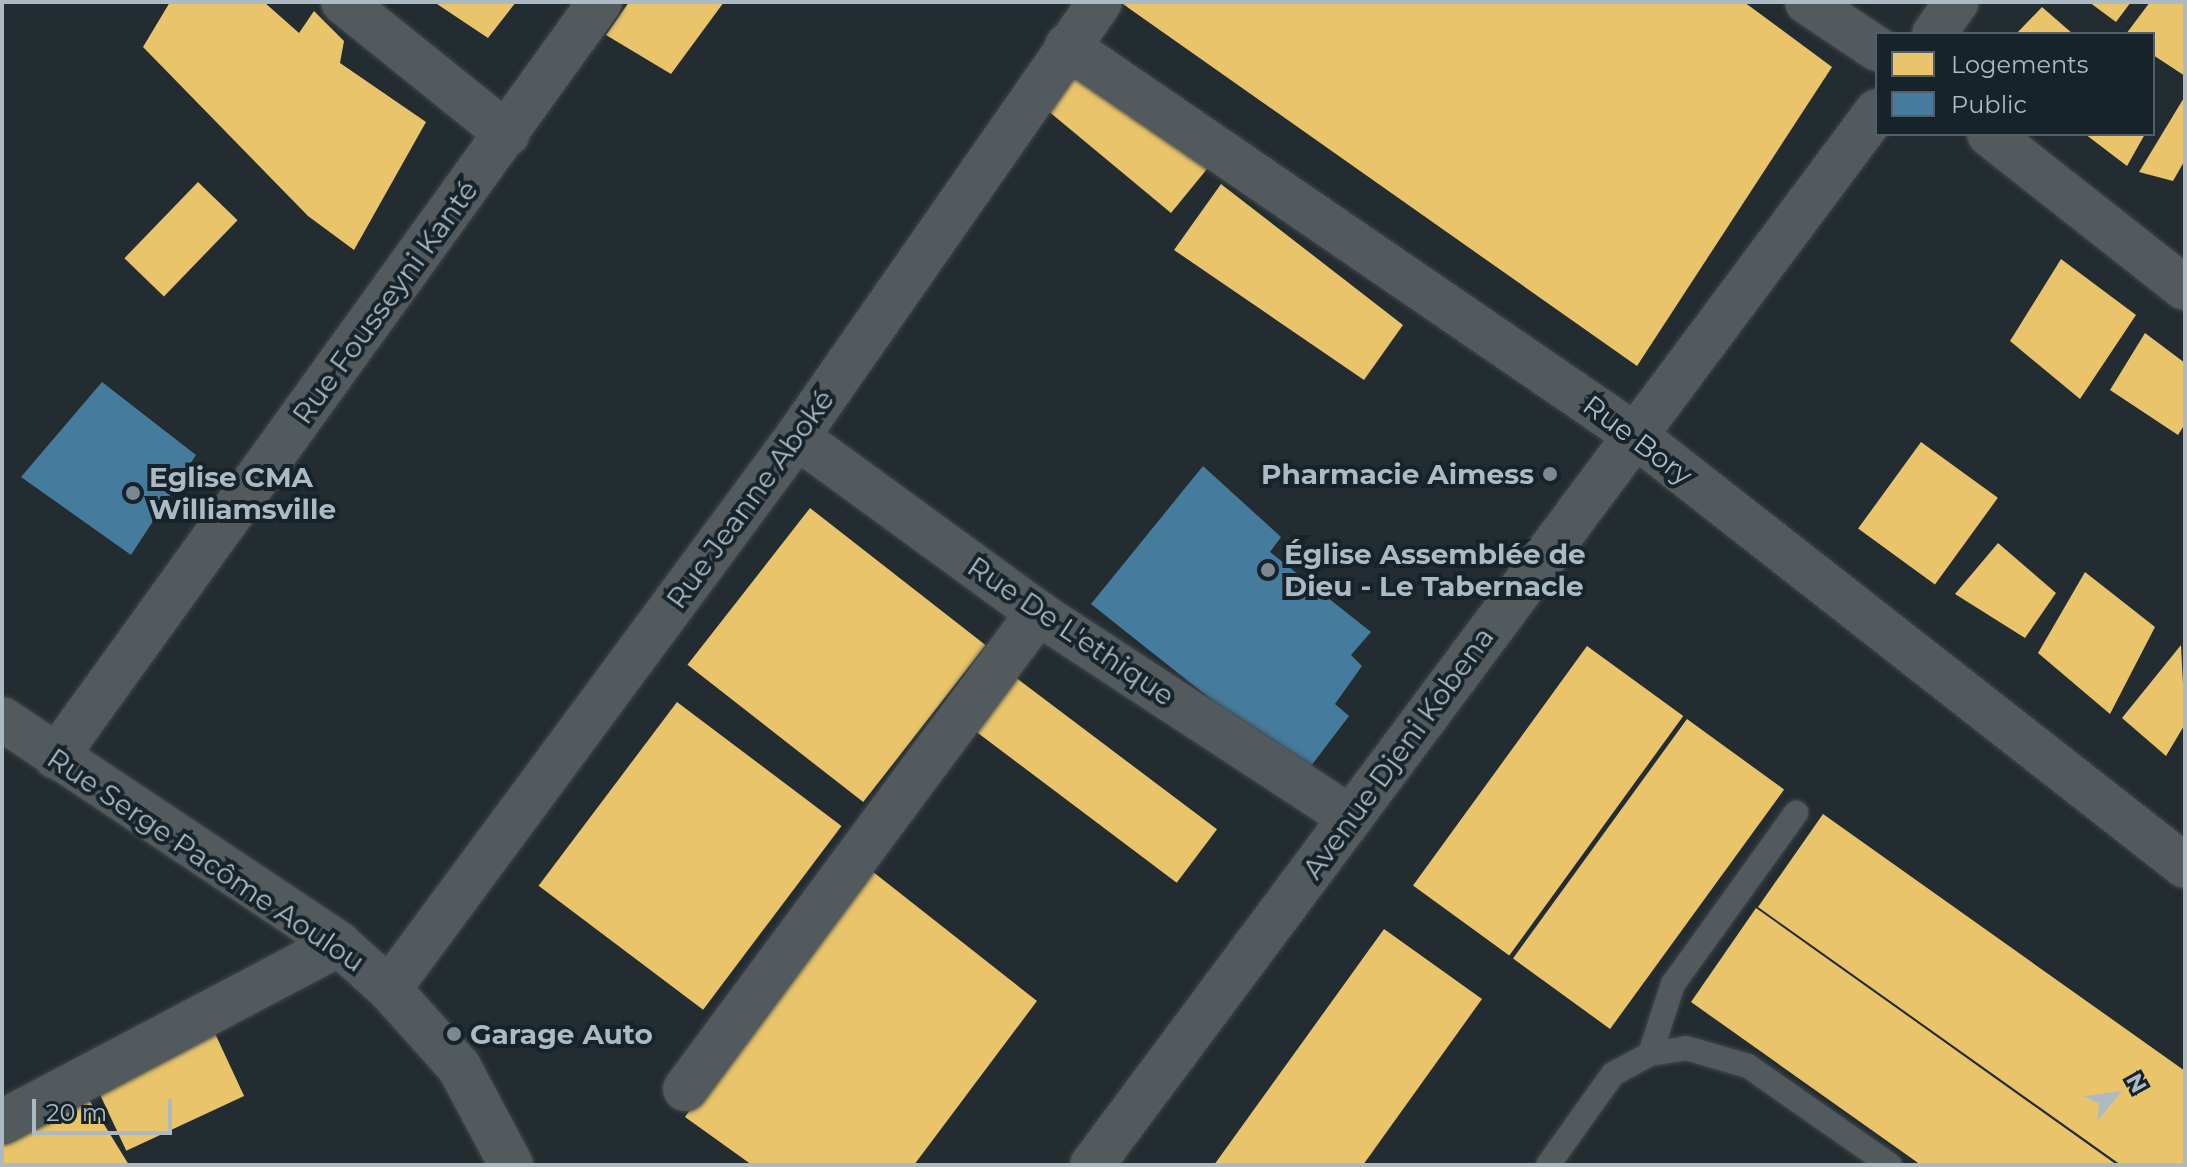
<!DOCTYPE html>
<meta charset="utf-8">
<style>
body{margin:0}
#map{position:relative;width:2187px;height:1167px;overflow:hidden;background:#232c30;font-family:Montserrat,sans-serif}
div>[style]{position:absolute}
[style*='--x']{left:calc(var(--x)*1px);top:calc(var(--y)*1px);width:calc(var(--w)*1px);rotate:calc(var(--a)*1deg)}
.homes>*{inset:0;background:#e9c46a;transform-origin:0 0}
.public>*{inset:0;background:#457b9d}
.roads{filter:drop-shadow(0 0 2px #41474b) drop-shadow(0 0 2px #41474b)}
.service>*{height:24px;margin:-12px;padding:0 12px;transform-origin:12px;border-radius:12px;background:#525a5e}
.minor>*{height:44px;margin:-22px;padding:0 22px;transform-origin:22px;border-radius:22px;background:#525a5e}
.tertiary>*{height:44px;margin:-22px;padding:0 22px;transform-origin:22px;border-radius:22px;background:#525a5e}
.dots>*{width:22px;height:22px;translate:-50% -50%;box-sizing:border-box;border:4px solid #17232a;border-radius:50%}
span{translate:-50% -50%;white-space:nowrap;text-align:center;line-height:1.15;-webkit-text-stroke:8px #17232a;paint-order:stroke}
.street-label{font-size:28px;color:#abbac3}
.poi-label{font-size:28px;color:#abbac3;font-weight:700}
.right{translate:-100% -50%;text-align:right}
.left{translate:0 -50%;text-align:left}
.frame{position:absolute;inset:0;border:4px solid #abbac3;pointer-events:none}
.legend{position:absolute;left:1875px;top:32px;width:280px;height:104px;box-sizing:border-box;background:#17232a;border:2px solid #525f67;margin:0;padding:10px 14px;list-style:none;font-size:24px;color:#abbac3}
.legend li{display:flex;align-items:center;gap:16px;height:40px}
.legend b{width:40px;border:2px solid #525f67}
.north{position:absolute;left:2075px;top:1055px;width:80px;height:80px;-webkit-text-stroke:6px #17232a;paint-order:stroke;rotate:61deg;font-size:22px;font-weight:700;line-height:32px;text-align:center;color:#abbac3}
.north::after{content:'';display:block;margin:auto;width:28px;height:36px;background:#abbac3;clip-path:polygon(50% 0,100% 100%,50% 72%,0 100%)}
.scale{position:absolute;left:32px;top:1099px;width:140px;height:36px;box-sizing:border-box;border:4px solid #abbac3;border-top:0;padding-left:10px;font-size:24px;line-height:28px;white-space:nowrap;color:#abbac3;-webkit-text-stroke:6px #17232a;paint-order:stroke}
</style>
<div id="map">
<div class="homes">
<div style="clip-path:polygon(170px 2px,264px 2px,299px 33px,314px 11px,344px 41px,340px 63px,426px 122px,354px 250px,308px 216px,143px 47px)"></div>
<div style="clip-path:polygon(434px 2px,516px 2px,488px 38px)"></div>
<div style="clip-path:polygon(629px 2px,724px 2px,671px 74px,606px 35px)"></div>
<div style="clip-path:polygon(1120px 2px,1744px 2px,1832px 67px,1637px 366px)"></div>
<div style="clip-path:polygon(2089px 2px,2131px 2px,2116px 22px)"></div>
<div style="clip-path:polygon(2150px 2px,2185px 2px,2185px 76px,2153px 55px,2153px 34px,2126px 34px)"></div>
<div style="clip-path:polygon(2042px 7px,2073px 34px,2016px 34px)"></div>
<div style="clip-path:polygon(1083px 58px,1216px 158px,1171px 213px,1047px 110px)"></div>
<div style="clip-path:polygon(2185px 96px,2185px 160px,2173px 181px,2139px 172px)"></div>
<div style="clip-path:polygon(2085px 134px,2145px 134px,2127px 166px)"></div>
<div style="left:198px;top:182px;width:55px;height:106px;rotate:44deg"></div>
<div style="clip-path:polygon(1221px 184px,1403px 325px,1364px 380px,1174px 250px)"></div>
<div style="clip-path:polygon(2061px 259px,2136px 315px,2080px 399px,2010px 341px)"></div>
<div style="clip-path:polygon(2145px 333px,2185px 363px,2185px 424px,2178px 435px,2110px 390px)"></div>
<div style="left:1921px;top:442px;width:95px;height:107px;rotate:36deg"></div>
<div style="left:810px;top:508px;width:223px;height:199px;rotate:38deg"></div>
<div style="clip-path:polygon(1998px 543px,2056px 593px,2025px 638px,1955px 594px)"></div>
<div style="clip-path:polygon(2085px 572px,2155px 627px,2110px 714px,2038px 653px)"></div>
<div style="clip-path:polygon(2181px 645px,2185px 724px,2166px 756px,2122px 718px)"></div>
<div style="left:1587px;top:646px;width:119px;height:296px;rotate:36deg"></div>
<div style="left:1003px;top:668px;width:268px;height:67px;rotate:37deg"></div>
<div style="left:677px;top:702px;width:206px;height:230px;rotate:37deg"></div>
<div style="left:1687px;top:719px;width:120px;height:296px;rotate:36deg"></div>
<div style="clip-path:polygon(1823px 814px,2185px 1071px,2185px 1165px,2121px 1165px,1758px 907px)"></div>
<div style="clip-path:polygon(863px 864px,1037px 1001px,914px 1165px,752px 1165px,685px 1117px)"></div>
<div style="clip-path:polygon(1756px 908px,2117px 1165px,1921px 1165px,1691px 1002px)"></div>
<div style="clip-path:polygon(1384px 929px,1482px 999px,1363px 1165px,1214px 1165px)"></div>
<div style="left:212px;top:1027px;width:76px;height:130px;rotate:65deg"></div>
<div style="clip-path:polygon(86px 1095px,129px 1165px,2px 1165px,2px 1136px)"></div>
</div>
<div class="public">
<div style="clip-path:polygon(102px 382px,196px 455px,131px 555px,21px 477px)"></div>
<div style="clip-path:polygon(1203px 466px,1281px 537px,1270px 552px,1371px 632px,1351px 655px,1362px 666px,1335px 704px,1349px 716px,1305px 774px,1091px 604px)"></div>
</div>
<div class="roads">
<div class="service">
<div style="--x:1650;--y:1054;--w:74;--a:-71.8"></div>
<div style="--x:1673;--y:984;--w:211;--a:-54.3"></div>
<div style="--x:1548;--y:1165;--w:112;--a:-54.5"></div>
<div style="--x:1613;--y:1074;--w:42;--a:-28.4"></div>
<div style="--x:1650;--y:1054;--w:36;--a:-9"></div>
<div style="--x:1686;--y:1048;--w:65;--a:16.2"></div>
<div style="--x:1748;--y:1066;--w:173;--a:34.9"></div>
</div>
<div class="minor">
<div style="--x:343;--y:2;--w:211;--a:38.8"></div>
<div style="--x:1807;--y:2;--w:84;--a:33.9"></div>
<div style="--x:1067;--y:46;--w:685;--a:34.41"></div>
<div style="--x:1632;--y:433;--w:702;--a:38.06"></div>
<div style="--x:1989;--y:134;--w:249;--a:38.2"></div>
<div style="--x:797;--y:437;--w:298;--a:36.1"></div>
<div style="--x:1038;--y:613;--w:374;--a:33.2"></div>
<div style="--x:2;--y:719;--w:405;--a:33.7"></div>
<div style="--x:339;--y:944;--w:67;--a:42"></div>
<div style="--x:389;--y:989;--w:105;--a:48.1"></div>
<div style="--x:459;--y:1067;--w:111;--a:62"></div>
<div style="--x:56;--y:757;--w:931;--a:-54.23"></div>
<div style="--x:389;--y:989;--w:686;--a:-53.53"></div>
<div style="--x:797;--y:437;--w:530;--a:-55.14"></div>
<div style="--x:685;--y:1089;--w:593;--a:-53.44"></div>
<div style="--x:2;--y:1122;--w:381;--a:-27.8"></div>
</div>
<div class="tertiary">
<div style="--x:1934;--y:34;--w:39;--a:-55"></div>
<div style="--x:1092;--y:1165;--w:1314;--a:-53.32"></div>
</div>
</div>
<div class="dots">
<div style="left:1550px;top:474px;background:#7b8890"></div>
<div style="left:133px;top:493px;background:#7b8890"></div>
<div style="left:1268px;top:570px;background:#7b8890"></div>
<div style="left:454px;top:1034px;background:#7b8890"></div>
</div>
<div class="street-label">
<span style="left:385px;top:302px;rotate:-54deg">Rue Fousseyni Kanté</span>
<span style="left:1638px;top:440px;rotate:37deg">Rue Bory</span>
<span style="left:750px;top:499px;rotate:-54deg">Rue Jeanne Aboké</span>
<span style="left:1071px;top:631px;rotate:34deg">Rue De L'ethique</span>
<span style="left:1398px;top:753px;rotate:-54deg">Avenue Djeni Kobena</span>
<span style="left:206px;top:860px;rotate:34deg">Rue Serge Pacôme Aoulou</span>
</div>
<div class="poi-label">
<span class="right" style="left:1534px;top:474px">Pharmacie Aimess</span>
<span class="left" style="left:149px;top:493px">Eglise CMA<br>Williamsville</span>
<span class="left" style="left:1284px;top:570px">Église Assemblée de<br>Dieu - Le Tabernacle</span>
<span class="left" style="left:470px;top:1034px">Garage Auto</span>
</div>
<div class="frame"></div>
<ul class="legend">
<li><b style="height:22px;background:#e9c46a"></b>Logements</li>
<li><b style="height:22px;background:#457b9d"></b>Public</li>
</ul>
<div class="north">N</div>
<div class="scale">20 m</div>
</div>
